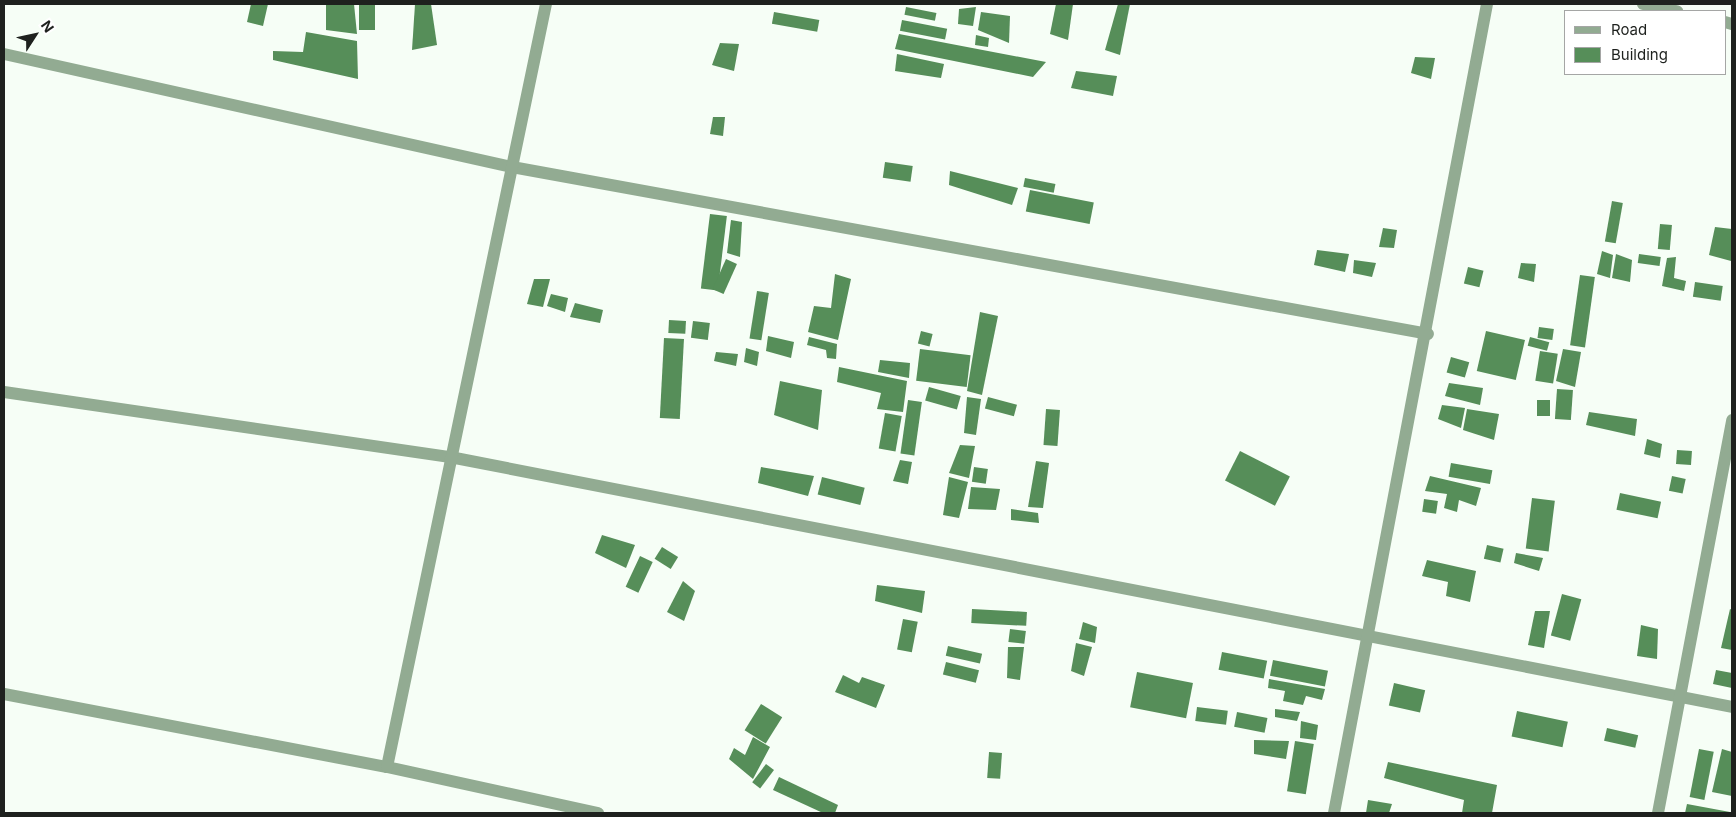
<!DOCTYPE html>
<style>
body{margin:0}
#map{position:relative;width:1736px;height:817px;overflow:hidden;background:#f6fef6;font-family:Inter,sans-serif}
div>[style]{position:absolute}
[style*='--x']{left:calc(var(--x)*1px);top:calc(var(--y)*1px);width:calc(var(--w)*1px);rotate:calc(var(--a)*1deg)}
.building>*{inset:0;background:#568e59;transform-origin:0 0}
.street>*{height:12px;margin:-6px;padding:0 6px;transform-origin:6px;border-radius:6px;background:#92ab92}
span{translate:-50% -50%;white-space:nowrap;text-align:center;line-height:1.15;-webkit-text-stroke:4px #fff;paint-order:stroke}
.frame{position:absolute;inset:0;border:5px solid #1e211e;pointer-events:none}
.legend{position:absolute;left:1564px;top:10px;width:162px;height:65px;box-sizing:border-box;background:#fff;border:1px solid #a5a6a5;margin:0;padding:6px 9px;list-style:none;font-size:15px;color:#1e211e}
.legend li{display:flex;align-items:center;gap:10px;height:25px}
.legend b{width:25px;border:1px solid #a5a6a5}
.north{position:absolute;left:10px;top:10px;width:50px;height:50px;-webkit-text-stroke:4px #fff;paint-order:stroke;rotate:55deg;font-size:14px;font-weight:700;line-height:20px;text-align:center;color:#1e211e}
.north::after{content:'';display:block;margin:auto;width:18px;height:22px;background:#1e211e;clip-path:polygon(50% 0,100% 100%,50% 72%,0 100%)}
</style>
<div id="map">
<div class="building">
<div style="clip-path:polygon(251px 4px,268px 4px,263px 26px,247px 22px)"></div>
<div style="clip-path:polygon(326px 4px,354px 4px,357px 34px,326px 30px)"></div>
<div style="left:359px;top:4px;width:16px;height:26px"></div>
<div style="clip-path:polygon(415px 4px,431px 4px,437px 45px,412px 50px)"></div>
<div style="clip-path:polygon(1056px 4px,1073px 4px,1068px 40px,1050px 34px)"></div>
<div style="clip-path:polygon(1118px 4px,1130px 4px,1120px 55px,1105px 50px)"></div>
<div style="left:906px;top:7px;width:31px;height:8px;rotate:11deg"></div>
<div style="clip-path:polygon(976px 7px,973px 26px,958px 24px,959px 9px)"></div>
<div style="left:774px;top:12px;width:46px;height:12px;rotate:10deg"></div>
<div style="clip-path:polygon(981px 12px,1010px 16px,1009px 43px,978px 30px)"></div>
<div style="left:902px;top:20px;width:46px;height:11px;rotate:11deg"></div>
<div style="clip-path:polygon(306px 32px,357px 41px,358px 79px,273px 60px,273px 51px,303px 52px)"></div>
<div style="clip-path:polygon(899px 34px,1046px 62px,1033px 77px,895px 49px)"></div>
<div style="clip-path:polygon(976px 35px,989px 38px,988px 47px,975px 45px)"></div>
<div style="clip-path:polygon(720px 43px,739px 44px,734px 71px,712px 65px)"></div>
<div style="clip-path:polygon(897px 54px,944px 64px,941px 78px,895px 71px)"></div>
<div style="clip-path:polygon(1415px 57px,1435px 58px,1431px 79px,1411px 73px)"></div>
<div style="clip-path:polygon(1076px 71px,1117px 76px,1113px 96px,1071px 88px)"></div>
<div style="clip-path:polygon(713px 117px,725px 117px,723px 136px,710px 134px)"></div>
<div style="left:885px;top:162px;width:28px;height:16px;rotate:8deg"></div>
<div style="clip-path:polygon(950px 171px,1018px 188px,1012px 205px,949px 185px)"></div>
<div style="left:1025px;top:178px;width:31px;height:9px;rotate:11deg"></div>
<div style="left:1030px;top:190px;width:65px;height:22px;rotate:11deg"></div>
<div style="left:1612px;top:201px;width:11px;height:41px;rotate:10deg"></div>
<div style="left:710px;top:214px;width:17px;height:75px;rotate:7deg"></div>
<div style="clip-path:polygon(731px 220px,742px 222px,740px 257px,727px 253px)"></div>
<div style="left:1660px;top:224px;width:12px;height:25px;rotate:5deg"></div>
<div style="clip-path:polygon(1715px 227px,1732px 229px,1731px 261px,1709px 255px)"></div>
<div style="clip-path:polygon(1383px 228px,1397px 230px,1394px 248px,1379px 247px)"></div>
<div style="clip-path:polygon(1317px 250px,1349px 254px,1345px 272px,1314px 265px)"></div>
<div style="clip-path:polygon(1602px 251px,1613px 255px,1610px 278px,1597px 274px)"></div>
<div style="clip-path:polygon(1616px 254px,1632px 260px,1630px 282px,1612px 278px)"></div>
<div style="left:1639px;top:254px;width:22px;height:9px;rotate:8deg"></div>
<div style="clip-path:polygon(1676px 257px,1674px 278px,1686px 281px,1684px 291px,1662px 286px,1667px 258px)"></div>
<div style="left:726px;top:259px;width:12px;height:33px;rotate:24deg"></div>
<div style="clip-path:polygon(1354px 260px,1376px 263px,1372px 277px,1353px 273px)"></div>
<div style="clip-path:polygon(1521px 263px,1536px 264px,1534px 282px,1518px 278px)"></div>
<div style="left:1468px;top:267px;width:16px;height:17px;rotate:14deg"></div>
<div style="clip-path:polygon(835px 274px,851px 279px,838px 340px,808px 332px,814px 306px,831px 308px)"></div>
<div style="left:1580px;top:275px;width:15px;height:71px;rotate:8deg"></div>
<div style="clip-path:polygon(534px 279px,550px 279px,543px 307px,527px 304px)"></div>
<div style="left:1695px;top:282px;width:28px;height:15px;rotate:8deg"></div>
<div style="left:757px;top:291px;width:12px;height:48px;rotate:9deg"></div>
<div style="clip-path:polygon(551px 294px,568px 298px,565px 312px,547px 306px)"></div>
<div style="clip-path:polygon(575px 303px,603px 310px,600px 323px,570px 317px)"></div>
<div style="clip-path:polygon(980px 312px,998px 316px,982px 395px,967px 391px)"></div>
<div style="left:669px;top:320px;width:17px;height:13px;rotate:3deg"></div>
<div style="left:693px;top:321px;width:17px;height:17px;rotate:7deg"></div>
<div style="left:1539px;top:327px;width:15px;height:11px;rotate:8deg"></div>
<div style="left:921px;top:331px;width:12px;height:13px;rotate:14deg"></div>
<div style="left:1486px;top:331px;width:40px;height:41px;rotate:13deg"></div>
<div style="clip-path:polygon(768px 336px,794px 342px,791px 358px,766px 351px)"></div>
<div style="clip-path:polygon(809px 337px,837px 344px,836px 359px,827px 358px,826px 350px,807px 345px)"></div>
<div style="left:1530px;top:337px;width:20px;height:9px;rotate:15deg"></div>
<div style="left:664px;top:338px;width:20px;height:80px;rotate:3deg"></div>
<div style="clip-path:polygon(746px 348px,759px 352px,757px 366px,744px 362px)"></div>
<div style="left:920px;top:349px;width:51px;height:32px;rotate:7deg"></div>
<div style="clip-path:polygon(1563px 349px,1581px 352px,1575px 387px,1556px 381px)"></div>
<div style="left:1540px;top:351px;width:18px;height:30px;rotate:9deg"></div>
<div style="clip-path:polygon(716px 352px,738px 354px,736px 366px,714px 361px)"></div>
<div style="left:1451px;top:357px;width:19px;height:16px;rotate:16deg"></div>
<div style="clip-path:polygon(880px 360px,910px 363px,909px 378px,878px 372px)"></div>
<div style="clip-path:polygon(839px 367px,907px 381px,903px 412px,877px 409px,881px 393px,837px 382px)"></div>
<div style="clip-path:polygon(780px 381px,822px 390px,818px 430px,774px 415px)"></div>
<div style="clip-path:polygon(1449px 383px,1483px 388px,1480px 405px,1445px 396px)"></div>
<div style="left:929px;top:387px;width:33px;height:14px;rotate:16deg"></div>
<div style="left:1557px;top:389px;width:16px;height:30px;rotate:4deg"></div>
<div style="clip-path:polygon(967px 397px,981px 399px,976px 435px,964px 433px)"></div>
<div style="left:988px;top:397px;width:30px;height:12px;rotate:15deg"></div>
<div style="left:908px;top:400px;width:14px;height:54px;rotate:8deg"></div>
<div style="left:1537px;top:400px;width:13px;height:16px"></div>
<div style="clip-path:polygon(1442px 405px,1465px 408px,1461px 428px,1438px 419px)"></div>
<div style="left:1046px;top:409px;width:14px;height:36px;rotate:4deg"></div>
<div style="clip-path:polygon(1467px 409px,1499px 414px,1494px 440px,1463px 430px)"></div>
<div style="clip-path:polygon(1589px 412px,1637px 419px,1635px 436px,1586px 425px)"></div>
<div style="left:885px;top:413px;width:17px;height:36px;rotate:10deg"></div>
<div style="clip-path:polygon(1647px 439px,1662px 444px,1660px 458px,1644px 454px)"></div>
<div style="clip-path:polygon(960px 445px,975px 446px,969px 478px,949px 473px)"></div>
<div style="left:1677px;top:450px;width:15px;height:14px;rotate:4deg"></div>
<div style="left:1240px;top:451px;width:56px;height:33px;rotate:27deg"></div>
<div style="clip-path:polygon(900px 460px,912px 462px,908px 484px,893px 481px)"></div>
<div style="clip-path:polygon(1036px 461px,1049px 463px,1043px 508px,1028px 507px)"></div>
<div style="left:1451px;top:463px;width:42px;height:14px;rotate:10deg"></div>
<div style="clip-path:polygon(761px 467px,814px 476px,808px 496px,758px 483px)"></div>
<div style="left:974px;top:467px;width:14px;height:15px;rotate:8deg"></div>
<div style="clip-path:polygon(1430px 476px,1481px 488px,1476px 506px,1459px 500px,1457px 512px,1444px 508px,1447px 494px,1425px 491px)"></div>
<div style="left:1672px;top:476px;width:14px;height:15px;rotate:12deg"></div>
<div style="left:822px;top:477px;width:44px;height:18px;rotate:14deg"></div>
<div style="clip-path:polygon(949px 477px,968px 482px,959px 518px,943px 515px)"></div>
<div style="clip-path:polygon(971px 487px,1000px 489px,996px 510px,968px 509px)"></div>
<div style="left:1620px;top:493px;width:42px;height:17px;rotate:12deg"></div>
<div style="left:1532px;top:498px;width:23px;height:51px;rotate:7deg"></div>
<div style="left:1424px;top:499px;width:14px;height:13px;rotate:8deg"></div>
<div style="clip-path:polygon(1011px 509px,1038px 513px,1039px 523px,1011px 520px)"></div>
<div style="clip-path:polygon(602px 535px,635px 545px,626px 568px,595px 553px)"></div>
<div style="left:1487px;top:545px;width:17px;height:14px;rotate:13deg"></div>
<div style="left:662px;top:547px;width:19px;height:14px;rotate:32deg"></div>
<div style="clip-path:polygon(1516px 553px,1543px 558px,1539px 571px,1514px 563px)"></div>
<div style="left:640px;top:556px;width:14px;height:34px;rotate:25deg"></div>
<div style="clip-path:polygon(1427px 560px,1476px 571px,1470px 602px,1446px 596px,1448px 582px,1422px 576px)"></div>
<div style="clip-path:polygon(683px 581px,695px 591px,684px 621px,667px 612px)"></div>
<div style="clip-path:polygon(877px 585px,925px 591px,922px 613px,875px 601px)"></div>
<div style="left:1562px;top:594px;width:20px;height:43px;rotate:15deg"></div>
<div style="left:972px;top:609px;width:55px;height:14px;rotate:3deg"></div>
<div style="clip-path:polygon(1730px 609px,1732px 610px,1732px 650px,1721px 648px)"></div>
<div style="clip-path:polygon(1535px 611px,1550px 611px,1544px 648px,1528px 645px)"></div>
<div style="left:903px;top:619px;width:15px;height:31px;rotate:11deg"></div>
<div style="clip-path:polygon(1083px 622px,1097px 627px,1095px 643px,1079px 639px)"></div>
<div style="clip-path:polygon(1641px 625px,1658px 629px,1657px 659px,1637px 656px)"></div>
<div style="left:1010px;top:629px;width:16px;height:13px;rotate:7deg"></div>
<div style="clip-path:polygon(1076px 643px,1092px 647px,1084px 676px,1071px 671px)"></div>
<div style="left:948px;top:646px;width:35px;height:10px;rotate:13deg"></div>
<div style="clip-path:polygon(1008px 647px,1024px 647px,1020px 680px,1007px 678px)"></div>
<div style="left:1222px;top:652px;width:46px;height:18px;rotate:11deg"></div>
<div style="left:1273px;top:660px;width:56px;height:16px;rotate:11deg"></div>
<div style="left:946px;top:662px;width:34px;height:13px;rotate:14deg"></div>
<div style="clip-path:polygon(1716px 670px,1732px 673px,1732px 688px,1713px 684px)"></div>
<div style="left:1137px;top:672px;width:57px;height:36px;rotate:11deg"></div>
<div style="clip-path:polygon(843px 675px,859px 683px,862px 677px,885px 685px,876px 708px,835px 692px)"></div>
<div style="clip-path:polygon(1269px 679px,1325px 689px,1322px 700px,1306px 696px,1303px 705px,1283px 701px,1285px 691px,1268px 688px)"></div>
<div style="left:1394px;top:683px;width:32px;height:23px;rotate:13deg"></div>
<div style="left:761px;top:704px;width:25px;height:31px;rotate:32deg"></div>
<div style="left:1197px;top:707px;width:31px;height:14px;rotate:7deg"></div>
<div style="clip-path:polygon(1275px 709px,1300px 712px,1297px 721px,1275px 717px)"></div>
<div style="left:1517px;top:711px;width:52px;height:26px;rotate:12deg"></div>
<div style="left:1237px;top:712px;width:31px;height:15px;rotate:11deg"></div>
<div style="clip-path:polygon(1301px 721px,1318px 725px,1316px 740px,1300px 738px)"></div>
<div style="left:1607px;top:728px;width:32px;height:13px;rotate:13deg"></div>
<div style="clip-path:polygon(753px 737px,770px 747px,753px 779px,729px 759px,734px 748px,745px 755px)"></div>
<div style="clip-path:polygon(1254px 740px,1289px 741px,1286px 759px,1254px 754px)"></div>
<div style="left:1295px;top:741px;width:19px;height:51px;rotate:9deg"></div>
<div style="left:1699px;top:749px;width:15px;height:49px;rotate:11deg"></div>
<div style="clip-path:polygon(1722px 749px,1732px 752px,1732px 796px,1712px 792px)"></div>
<div style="left:989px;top:752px;width:13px;height:26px;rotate:4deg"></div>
<div style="clip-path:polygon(1388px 762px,1497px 785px,1492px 813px,1462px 813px,1464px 800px,1384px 778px)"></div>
<div style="left:766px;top:764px;width:10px;height:23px;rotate:37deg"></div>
<div style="clip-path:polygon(779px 777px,838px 805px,835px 813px,823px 813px,773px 790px)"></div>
<div style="clip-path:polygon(1368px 800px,1392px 804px,1389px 813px,1366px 813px)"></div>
<div style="clip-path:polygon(1687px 804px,1730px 812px,1730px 813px,1685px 813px)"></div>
</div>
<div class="street">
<div style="--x:1643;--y:4;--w:35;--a:12"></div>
<div style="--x:1725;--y:22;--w:7;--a:16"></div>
<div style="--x:4;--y:54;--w:520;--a:12.54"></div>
<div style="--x:512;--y:167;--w:931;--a:10.33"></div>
<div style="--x:4;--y:392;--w:451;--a:8.3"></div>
<div style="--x:450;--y:457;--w:1306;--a:11.03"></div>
<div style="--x:4;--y:694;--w:390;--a:10.8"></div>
<div style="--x:387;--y:767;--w:216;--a:12.3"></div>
<div style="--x:387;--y:767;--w:779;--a:-78.23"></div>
<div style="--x:1334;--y:813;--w:823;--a:-79.29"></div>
<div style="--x:1658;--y:813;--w:400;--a:-79.3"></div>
</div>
<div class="frame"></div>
<ul class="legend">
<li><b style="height:6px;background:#92ab92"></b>Road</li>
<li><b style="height:14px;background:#568e59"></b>Building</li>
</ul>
<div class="north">N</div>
</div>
